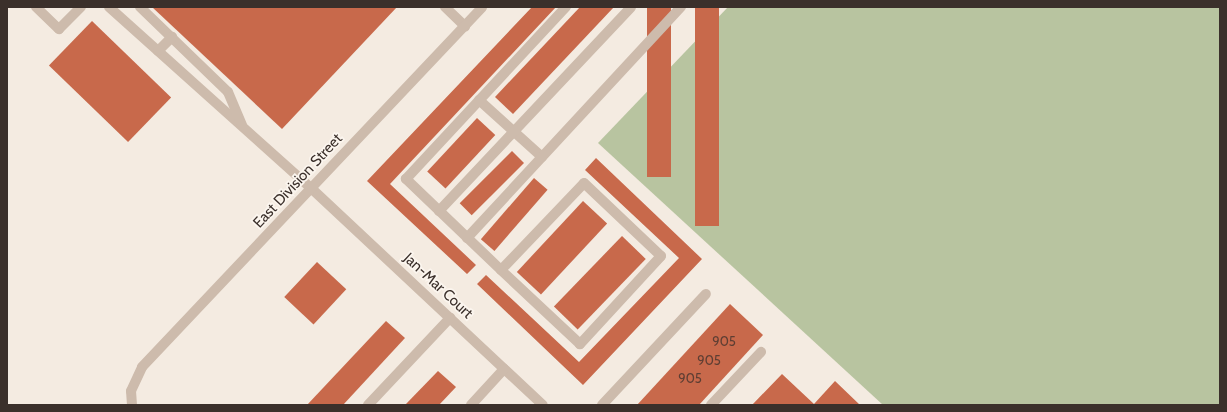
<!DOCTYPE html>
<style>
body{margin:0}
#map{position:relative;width:1227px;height:412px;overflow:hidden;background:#f4ebe1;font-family:Cabin,sans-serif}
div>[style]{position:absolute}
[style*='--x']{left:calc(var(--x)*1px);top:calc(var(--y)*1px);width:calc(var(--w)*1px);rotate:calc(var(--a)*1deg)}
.green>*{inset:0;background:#b8c4a0}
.building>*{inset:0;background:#c8694b;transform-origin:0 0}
.minor>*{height:10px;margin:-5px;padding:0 5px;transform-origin:5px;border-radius:5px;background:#cdbbac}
span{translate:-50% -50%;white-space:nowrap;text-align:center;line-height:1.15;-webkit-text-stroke:3.5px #fbf5ee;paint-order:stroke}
.number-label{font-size:13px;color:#5e3e33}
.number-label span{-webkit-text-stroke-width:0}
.street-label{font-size:15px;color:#3b302b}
.frame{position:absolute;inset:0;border:8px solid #3b302b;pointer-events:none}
</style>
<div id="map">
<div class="green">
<div style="clip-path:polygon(728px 7px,1220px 7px,1220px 405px,883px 405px,598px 143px)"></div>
</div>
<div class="building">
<div style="clip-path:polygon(152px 7px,397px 7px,282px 129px)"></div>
<div style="clip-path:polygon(532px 7px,556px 7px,390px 184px,476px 265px,467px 274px,367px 181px)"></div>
<div style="clip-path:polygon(580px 7px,614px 7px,513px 114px,495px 97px)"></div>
<div style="left:647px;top:7px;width:24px;height:170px"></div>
<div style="left:695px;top:7px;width:24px;height:219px"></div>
<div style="left:92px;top:21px;width:110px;height:62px;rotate:44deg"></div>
<div style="left:477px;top:118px;width:25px;height:73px;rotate:43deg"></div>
<div style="left:512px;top:151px;width:17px;height:74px;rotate:45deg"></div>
<div style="clip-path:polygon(596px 158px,702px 259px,583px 385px,477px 284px,486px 275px,579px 362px,679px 258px,585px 170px)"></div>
<div style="left:534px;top:178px;width:18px;height:81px;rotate:41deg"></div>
<div style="left:583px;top:201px;width:33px;height:97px;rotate:43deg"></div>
<div style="left:622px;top:236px;width:33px;height:98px;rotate:44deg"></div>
<div style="left:317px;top:262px;width:40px;height:48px;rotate:43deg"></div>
<div style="clip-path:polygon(730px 304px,763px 335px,699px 405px,637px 405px)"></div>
<div style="clip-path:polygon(386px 321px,405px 338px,343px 405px,307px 405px)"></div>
<div style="clip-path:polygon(438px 371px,456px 387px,439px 405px,405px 405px)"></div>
<div style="clip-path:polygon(782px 374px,814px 404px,835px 381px,860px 405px,752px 405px)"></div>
</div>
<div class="minor">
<div style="--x:36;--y:7;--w:32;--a:44"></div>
<div style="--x:59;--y:29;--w:31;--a:-45"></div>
<div style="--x:109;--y:7;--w:273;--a:41.9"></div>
<div style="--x:312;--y:189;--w:316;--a:43.1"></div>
<div style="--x:140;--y:7;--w:122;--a:44"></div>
<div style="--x:228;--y:92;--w:36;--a:67"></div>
<div style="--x:445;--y:7;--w:28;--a:44"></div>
<div style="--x:158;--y:51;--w:20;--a:-45"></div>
<div style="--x:479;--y:100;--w:85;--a:42.1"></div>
<div style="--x:439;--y:211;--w:280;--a:-46.7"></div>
<div style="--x:467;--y:238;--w:315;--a:-47.2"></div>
<div style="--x:501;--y:270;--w:120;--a:-46.3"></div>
<div style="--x:584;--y:183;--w:106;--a:43.5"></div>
<div style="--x:661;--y:256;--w:120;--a:132.6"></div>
<div style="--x:580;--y:344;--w:108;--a:-136.9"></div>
<div style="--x:501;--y:270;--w:132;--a:-136.2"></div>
<div style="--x:406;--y:179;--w:235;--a:-47.1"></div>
<div style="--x:132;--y:405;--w:14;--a:-94"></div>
<div style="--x:131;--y:391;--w:26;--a:-65"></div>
<div style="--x:142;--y:367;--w:495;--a:-46.6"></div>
<div style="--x:368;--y:405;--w:120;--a:-46.7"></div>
<div style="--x:471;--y:405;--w:49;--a:-47.5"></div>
<div style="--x:602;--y:405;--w:152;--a:-46.9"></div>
<div style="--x:711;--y:405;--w:73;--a:-46.7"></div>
</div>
<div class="number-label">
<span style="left:724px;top:341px">905</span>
<span style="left:709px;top:360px">905</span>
<span style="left:690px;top:378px">905</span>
</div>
<div class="street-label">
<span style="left:298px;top:181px;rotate:-47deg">East Division Street</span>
<span style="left:438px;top:286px;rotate:43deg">Jan-Mar Court</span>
</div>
<div class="frame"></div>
</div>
